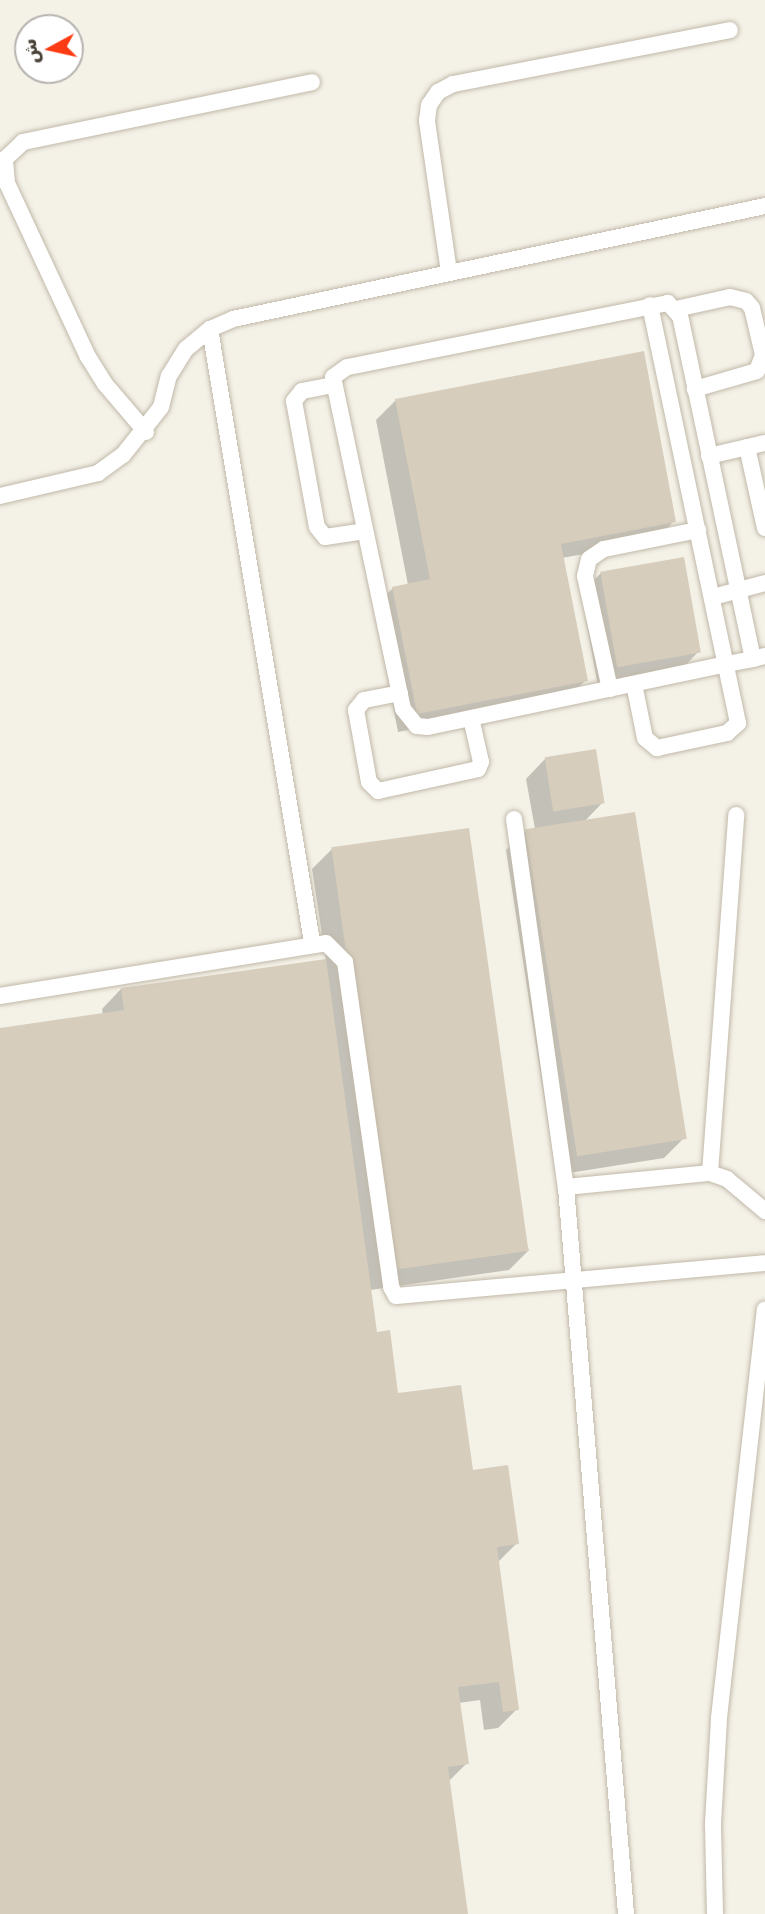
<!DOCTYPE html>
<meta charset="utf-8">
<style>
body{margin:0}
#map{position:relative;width:765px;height:1914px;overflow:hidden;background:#f4f1e7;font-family:"DejaVu Sans",Cairo,sans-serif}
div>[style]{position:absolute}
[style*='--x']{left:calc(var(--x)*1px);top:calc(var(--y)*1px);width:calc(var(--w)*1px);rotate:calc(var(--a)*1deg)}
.shadow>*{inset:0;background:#0003}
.building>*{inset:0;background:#d7cdbc;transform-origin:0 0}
.roads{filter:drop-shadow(0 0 2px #c1b9a9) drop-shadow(0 0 2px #c1b9a9)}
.service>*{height:16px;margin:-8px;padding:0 8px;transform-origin:8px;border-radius:8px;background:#fff}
span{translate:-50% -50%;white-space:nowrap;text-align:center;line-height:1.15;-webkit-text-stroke:5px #fff;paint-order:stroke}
.north{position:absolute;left:14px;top:14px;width:70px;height:70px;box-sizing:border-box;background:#fff;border:2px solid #b6b3af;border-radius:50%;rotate:262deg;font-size:19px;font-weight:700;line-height:28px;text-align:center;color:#484136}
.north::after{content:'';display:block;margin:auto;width:24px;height:32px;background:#ff3b14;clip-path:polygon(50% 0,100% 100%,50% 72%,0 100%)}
</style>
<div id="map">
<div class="shadow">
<div style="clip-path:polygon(396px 400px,674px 521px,655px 541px,562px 558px,586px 680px,566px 700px,398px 732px,374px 607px,393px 588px,408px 585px,376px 420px)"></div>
<div style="clip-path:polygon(601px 573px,699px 651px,680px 671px,598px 686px,581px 593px)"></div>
<div style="clip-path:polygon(545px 759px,603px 802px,584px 822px,683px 1139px,664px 1158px,556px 1175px,506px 850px,526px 831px,535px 829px,526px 779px)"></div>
<div style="clip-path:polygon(332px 849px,529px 1250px,509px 1270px,370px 1290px,376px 1334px,396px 1395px,471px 1472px,517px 1543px,497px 1563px,517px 1709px,498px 1728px,484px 1730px,480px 1700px,458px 1703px,467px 1763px,448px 1782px,467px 1914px,0 1914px,0 1029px,103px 1015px,102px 1009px,121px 989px,326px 961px,312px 869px)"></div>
</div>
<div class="building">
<div style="clip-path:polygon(644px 351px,676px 522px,561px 544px,588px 681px,417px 714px,392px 587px,430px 579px,395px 399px)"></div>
<div style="left:684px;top:557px;width:97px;height:85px;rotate:80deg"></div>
<div style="left:596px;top:749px;width:55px;height:52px;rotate:81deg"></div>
<div style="left:635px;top:812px;width:331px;height:111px;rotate:81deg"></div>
<div style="left:469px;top:828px;width:427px;height:139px;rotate:82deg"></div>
<div style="clip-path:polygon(326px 959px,377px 1332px,390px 1330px,398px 1393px,461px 1385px,473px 1470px,508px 1465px,519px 1544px,497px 1547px,519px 1710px,503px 1712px,499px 1682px,458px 1687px,469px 1764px,448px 1767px,468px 1914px,0 1914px,0 1028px,124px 1010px,121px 988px)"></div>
</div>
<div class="roads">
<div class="service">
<div style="--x:449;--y:272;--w:153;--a:-98.3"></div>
<div style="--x:427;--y:121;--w:16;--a:-83"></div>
<div style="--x:429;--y:105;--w:16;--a:-55"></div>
<div style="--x:438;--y:92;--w:17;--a:-28"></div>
<div style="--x:453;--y:84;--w:282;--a:-11"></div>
<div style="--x:676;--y:309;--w:55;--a:-12.5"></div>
<div style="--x:730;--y:297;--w:16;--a:14"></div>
<div style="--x:746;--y:301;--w:9;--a:49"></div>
<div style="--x:752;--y:308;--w:48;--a:76.8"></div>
<div style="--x:763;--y:355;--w:17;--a:111"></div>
<div style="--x:757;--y:371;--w:65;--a:163.8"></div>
<div style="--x:210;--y:329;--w:621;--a:80.55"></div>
<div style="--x:333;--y:385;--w:32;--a:169"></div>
<div style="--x:302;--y:391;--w:13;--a:129"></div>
<div style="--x:294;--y:401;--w:128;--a:79.7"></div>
<div style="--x:317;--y:527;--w:13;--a:51"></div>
<div style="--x:325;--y:537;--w:40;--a:-8.5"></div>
<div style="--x:146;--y:432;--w:63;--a:-130.5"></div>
<div style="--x:105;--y:384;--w:32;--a:-122"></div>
<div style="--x:88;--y:357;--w:192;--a:-115"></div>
<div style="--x:7;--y:183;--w:24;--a:-95"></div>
<div style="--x:5;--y:159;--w:25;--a:-43"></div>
<div style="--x:23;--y:142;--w:295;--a:-11.7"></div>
<div style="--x:747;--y:447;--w:83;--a:77.5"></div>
<div style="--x:709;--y:456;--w:57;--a:-13.1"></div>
<div style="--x:0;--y:496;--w:101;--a:-13.2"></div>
<div style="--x:98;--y:473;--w:31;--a:-36"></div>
<div style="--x:123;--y:455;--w:61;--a:-51.6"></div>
<div style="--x:161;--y:407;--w:32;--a:-76"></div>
<div style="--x:169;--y:376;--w:32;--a:-58"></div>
<div style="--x:186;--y:349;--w:31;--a:-40"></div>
<div style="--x:210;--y:329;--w:25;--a:-23"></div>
<div style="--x:233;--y:319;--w:544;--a:-11.99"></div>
<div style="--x:713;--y:597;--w:54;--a:-15.1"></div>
<div style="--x:753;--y:659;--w:351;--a:-102"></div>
<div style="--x:680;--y:316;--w:18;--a:-133"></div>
<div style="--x:668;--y:303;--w:327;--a:168.7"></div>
<div style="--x:347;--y:367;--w:17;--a:144"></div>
<div style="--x:333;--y:377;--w:339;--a:78.1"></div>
<div style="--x:403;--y:709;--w:22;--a:51"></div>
<div style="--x:417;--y:726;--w:11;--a:5"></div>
<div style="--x:428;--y:727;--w:306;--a:-11.9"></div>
<div style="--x:727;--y:664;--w:26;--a:-11"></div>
<div style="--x:753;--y:659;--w:12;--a:-14"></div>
<div style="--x:634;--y:684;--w:55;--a:78.5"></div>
<div style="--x:645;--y:738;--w:16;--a:40"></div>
<div style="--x:657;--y:748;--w:72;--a:-12.1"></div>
<div style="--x:727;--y:733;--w:15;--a:-42"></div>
<div style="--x:738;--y:723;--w:427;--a:-101.9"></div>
<div style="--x:610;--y:689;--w:116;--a:-102.5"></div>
<div style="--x:585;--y:576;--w:17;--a:-77"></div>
<div style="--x:589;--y:559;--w:18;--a:-34"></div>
<div style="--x:604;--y:549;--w:96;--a:-11.4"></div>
<div style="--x:400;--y:693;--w:37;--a:169"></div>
<div style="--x:364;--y:700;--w:13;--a:129"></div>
<div style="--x:356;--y:710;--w:73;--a:79.8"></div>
<div style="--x:369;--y:782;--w:13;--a:45"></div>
<div style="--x:378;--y:791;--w:102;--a:-12.4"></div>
<div style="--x:478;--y:769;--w:8;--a:-67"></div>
<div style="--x:481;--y:762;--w:45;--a:-102.8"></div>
<div style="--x:514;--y:819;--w:372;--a:82"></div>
<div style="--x:566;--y:1187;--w:729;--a:85.28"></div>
<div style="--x:0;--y:996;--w:330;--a:-9.2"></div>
<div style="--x:326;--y:943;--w:27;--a:45"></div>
<div style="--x:345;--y:962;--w:328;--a:81.9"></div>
<div style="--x:391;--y:1287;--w:10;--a:61"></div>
<div style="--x:396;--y:1296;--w:370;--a:-5.1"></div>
<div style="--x:710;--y:1173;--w:359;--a:-85.8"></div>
<div style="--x:566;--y:1187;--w:145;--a:-5.6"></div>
<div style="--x:710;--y:1173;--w:18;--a:19"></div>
<div style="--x:727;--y:1179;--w:50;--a:40.1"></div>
<div style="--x:715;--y:1914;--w:91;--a:-91.3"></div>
<div style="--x:713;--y:1823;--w:105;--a:-86.7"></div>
<div style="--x:719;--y:1718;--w:411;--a:-83.6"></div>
</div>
</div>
<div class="north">ش</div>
</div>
